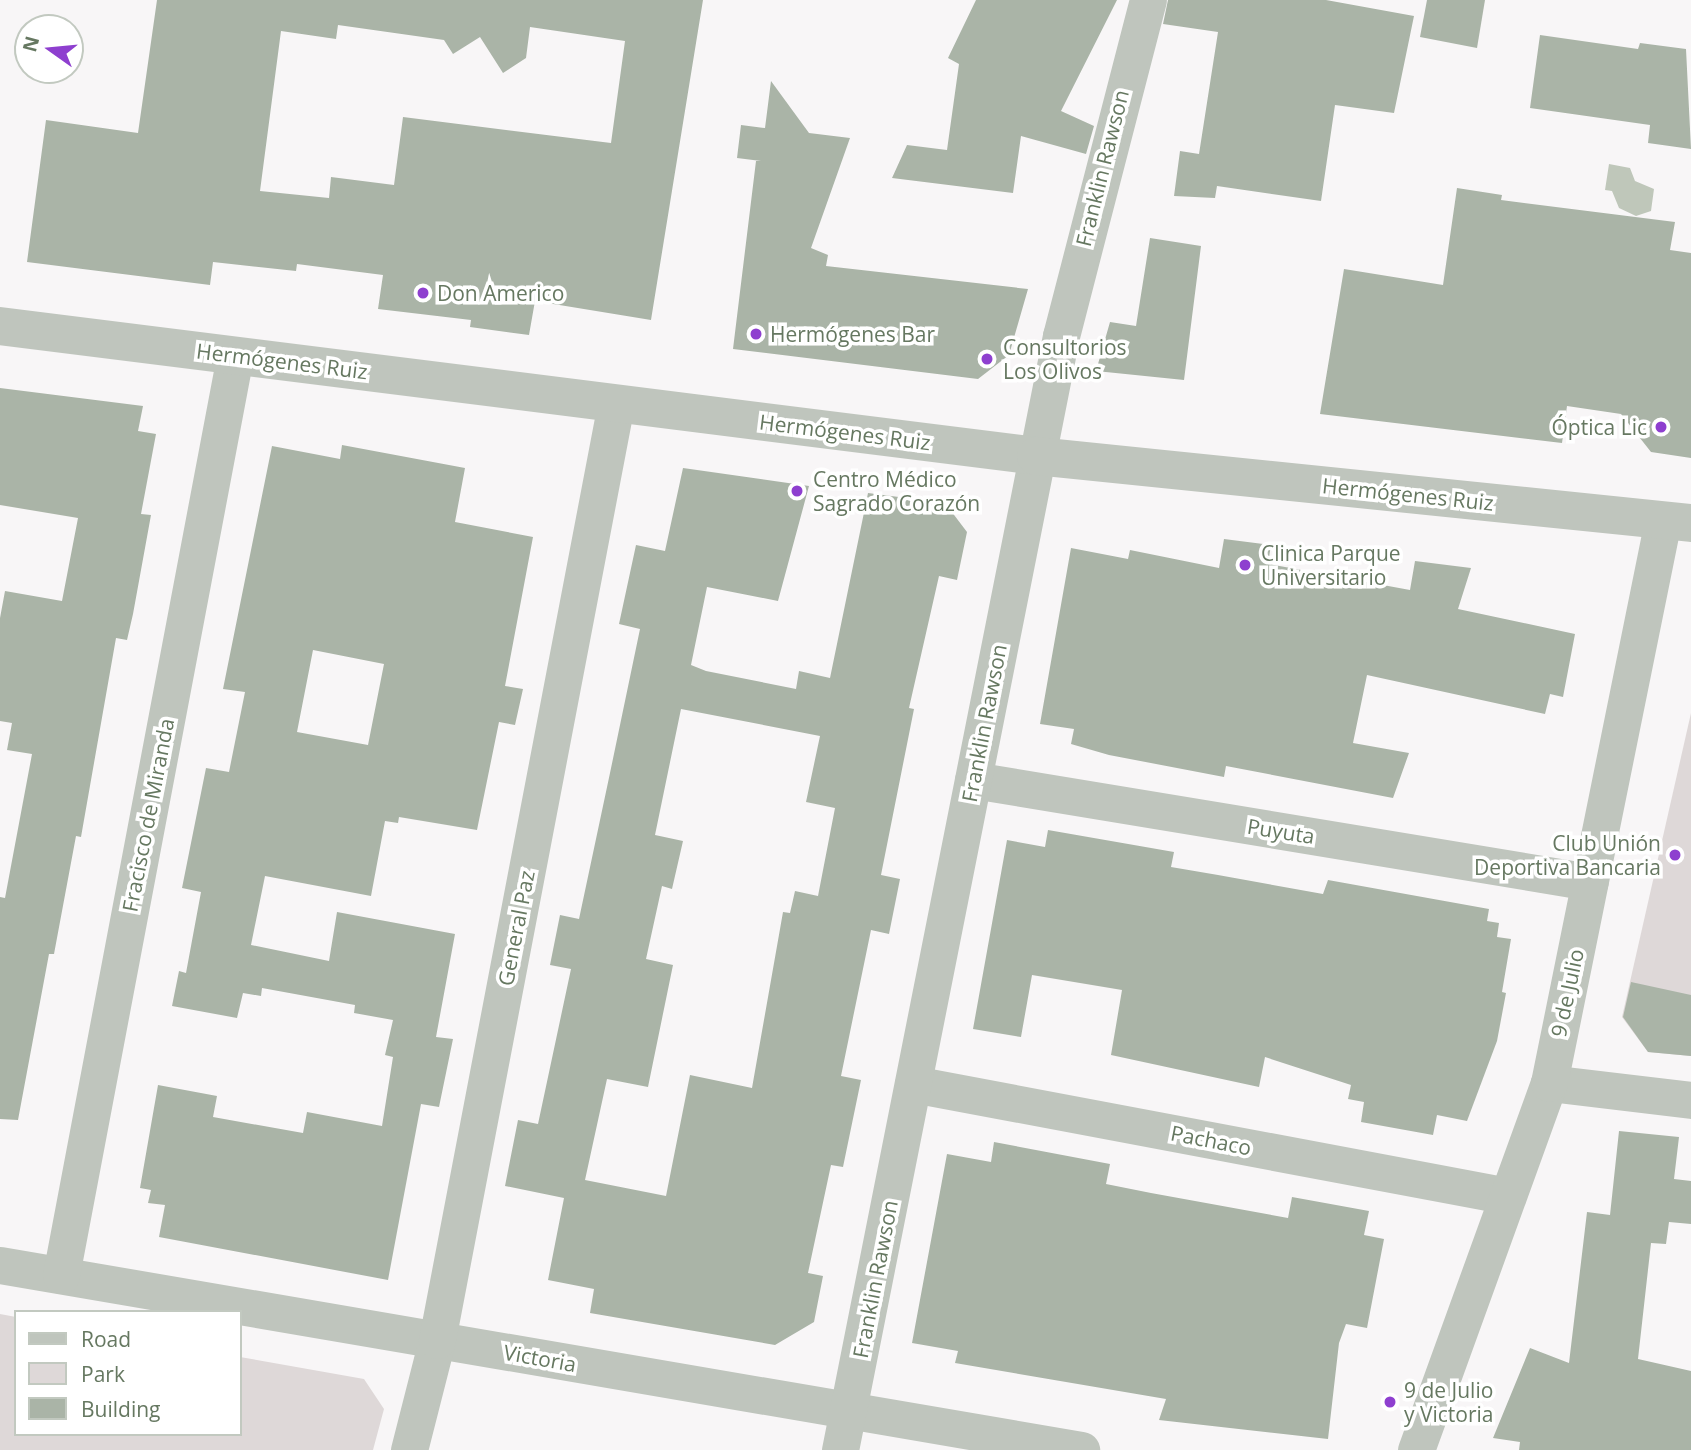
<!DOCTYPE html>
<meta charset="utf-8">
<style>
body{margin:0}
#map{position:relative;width:1691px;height:1450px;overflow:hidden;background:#f8f6f7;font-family:"Open Sans",sans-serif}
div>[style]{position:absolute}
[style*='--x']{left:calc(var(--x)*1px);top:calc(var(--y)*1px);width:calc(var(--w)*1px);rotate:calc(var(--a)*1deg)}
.green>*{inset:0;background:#ded8d8}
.water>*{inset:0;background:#bfc7ba}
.building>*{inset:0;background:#aab4a7}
.minor>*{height:37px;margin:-18.5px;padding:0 18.5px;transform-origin:18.5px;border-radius:18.5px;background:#bfc5bd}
.tertiary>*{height:38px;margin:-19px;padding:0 19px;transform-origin:19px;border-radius:19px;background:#bfc5bd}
.dots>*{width:19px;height:19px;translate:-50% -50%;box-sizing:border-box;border:4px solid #fff;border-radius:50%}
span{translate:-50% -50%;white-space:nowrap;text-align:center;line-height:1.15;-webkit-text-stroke:7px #fff;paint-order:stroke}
.street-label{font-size:21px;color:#667861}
.poi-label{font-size:21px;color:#667861}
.left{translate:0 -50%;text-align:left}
.right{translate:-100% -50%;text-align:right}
.legend{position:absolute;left:14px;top:1310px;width:228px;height:126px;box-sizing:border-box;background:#fff;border:2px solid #c2c9c0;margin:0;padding:9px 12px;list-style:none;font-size:21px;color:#667861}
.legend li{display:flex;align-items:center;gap:14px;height:35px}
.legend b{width:35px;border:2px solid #c2c9c0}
.north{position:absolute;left:14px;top:14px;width:70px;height:70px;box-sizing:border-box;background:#fff;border:2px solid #c2c9c0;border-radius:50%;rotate:285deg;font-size:19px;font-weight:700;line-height:28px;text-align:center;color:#667861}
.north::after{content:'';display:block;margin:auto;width:24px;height:32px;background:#8e3fcf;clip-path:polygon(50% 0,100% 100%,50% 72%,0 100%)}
</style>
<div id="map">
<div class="green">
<div style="clip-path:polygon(1691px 713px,1691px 1056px,1648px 1052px,1622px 1017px)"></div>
<div style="clip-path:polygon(0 1314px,16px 1317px,16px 1434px,240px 1434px,240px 1357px,364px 1379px,384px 1409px,373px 1450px,0 1450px)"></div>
</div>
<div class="water">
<div style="clip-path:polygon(1609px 164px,1630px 168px,1635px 181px,1654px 189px,1651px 211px,1636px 216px,1619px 208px,1612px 191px,1605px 190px)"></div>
</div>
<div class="building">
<div style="clip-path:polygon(evenodd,157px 0,703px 0,651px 320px,535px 301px,529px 335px,470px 327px,471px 320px,378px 309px,383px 275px,297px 264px,296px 271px,213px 262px,210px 285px,27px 262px,46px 120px,138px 133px,157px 0,338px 25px,444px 40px,453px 54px,480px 37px,503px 73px,526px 58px,530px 27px,625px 41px,611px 143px,403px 117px,394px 185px,331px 177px,329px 198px,260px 191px,281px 31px,336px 39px,338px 25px)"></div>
<div style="clip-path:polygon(976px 0,1117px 0,1061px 111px,1094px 126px,1086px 154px,1021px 136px,1013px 193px,892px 178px,907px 145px,947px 150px,959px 64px,948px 58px)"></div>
<div style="clip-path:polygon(1168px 0,1326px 0,1414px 16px,1394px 113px,1335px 105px,1321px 201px,1217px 186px,1215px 198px,1174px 196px,1180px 151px,1199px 154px,1218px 32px,1163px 24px)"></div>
<div style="clip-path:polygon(1427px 0,1485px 0,1477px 48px,1420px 37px)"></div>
<div style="clip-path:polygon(1540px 35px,1638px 49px,1640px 43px,1686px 49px,1691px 149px,1648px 143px,1650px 125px,1530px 108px)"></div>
<div style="clip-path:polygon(771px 81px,809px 133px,850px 138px,811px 248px,828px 255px,826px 266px,1028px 289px,1009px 355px,978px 379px,733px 349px,756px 161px,761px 161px,737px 158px,741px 125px,765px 128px)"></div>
<div style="clip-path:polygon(1457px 188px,1502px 195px,1501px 200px,1675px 222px,1670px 250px,1691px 253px,1691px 458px,1651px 452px,1621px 414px,1567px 406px,1562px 443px,1320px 414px,1344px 269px,1443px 285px)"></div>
<div style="clip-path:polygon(1150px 238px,1201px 246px,1184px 380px,1096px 371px,1110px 322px,1136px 326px)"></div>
<div style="clip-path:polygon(0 388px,143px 406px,138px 431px,156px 434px,141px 514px,151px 515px,133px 614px,127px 640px,116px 638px,81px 837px,76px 836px,54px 954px,49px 954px,18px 1120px,0 1119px,0 897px,5px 898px,32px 754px,7px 750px,12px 723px,0 721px,0 618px,5px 591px,62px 601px,78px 518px,0 505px)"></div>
<div style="clip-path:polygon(evenodd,342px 445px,465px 468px,455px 522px,533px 537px,505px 686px,523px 689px,515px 725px,499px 722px,477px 830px,399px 817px,398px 823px,385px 821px,371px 896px,265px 876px,251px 945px,329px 961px,337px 912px,455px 934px,436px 1037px,453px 1039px,439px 1107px,421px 1104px,388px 1280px,159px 1237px,165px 1205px,148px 1203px,151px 1190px,140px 1188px,158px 1085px,217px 1096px,213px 1117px,303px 1133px,307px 1112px,382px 1126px,393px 1057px,385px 1055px,393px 1020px,354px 1013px,355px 1005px,262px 988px,261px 996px,243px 993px,237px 1018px,172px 1006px,179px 971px,186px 973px,201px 892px,182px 888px,206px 768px,229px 772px,245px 692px,223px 689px,272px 446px,340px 459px,342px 445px,313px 650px,384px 664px,368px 745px,297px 732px,313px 650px)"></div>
<div style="clip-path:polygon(evenodd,683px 468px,809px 486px,778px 601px,707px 587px,691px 665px,706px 671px,796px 689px,799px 671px,830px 678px,868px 493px,945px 503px,967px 532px,957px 580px,939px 576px,909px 708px,914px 709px,881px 875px,900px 879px,889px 934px,871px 930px,841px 1076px,861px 1080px,843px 1167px,831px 1165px,808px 1273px,823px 1276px,814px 1322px,775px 1345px,590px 1313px,594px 1289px,548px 1280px,564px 1198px,505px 1186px,518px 1120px,538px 1124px,571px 969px,550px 965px,560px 915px,579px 919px,610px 773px,640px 629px,619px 624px,636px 545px,665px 551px,683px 468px,681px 709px,820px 736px,806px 802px,835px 808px,818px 896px,795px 891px,790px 913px,783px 912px,752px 1088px,690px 1075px,666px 1196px,585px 1180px,607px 1079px,648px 1087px,673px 965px,646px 959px,662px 886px,672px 889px,683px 841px,655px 835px,681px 709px)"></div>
<div style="clip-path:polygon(1224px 539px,1271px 545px,1268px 564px,1410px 590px,1415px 561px,1471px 568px,1458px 609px,1575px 634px,1563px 697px,1550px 694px,1545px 714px,1367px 675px,1353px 743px,1409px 753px,1393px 798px,1226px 766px,1224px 777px,1109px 755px,1071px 744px,1074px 729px,1040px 724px,1071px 548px,1128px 559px,1130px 550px,1219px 568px)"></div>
<div style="clip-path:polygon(1048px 830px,1174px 852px,1171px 867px,1218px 875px,1323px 894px,1328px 880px,1489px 909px,1487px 921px,1499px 923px,1497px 937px,1511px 939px,1502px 992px,1506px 993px,1497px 1041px,1467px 1121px,1437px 1115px,1433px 1135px,1361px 1122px,1364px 1102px,1348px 1099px,1351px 1085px,1265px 1057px,1259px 1087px,1111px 1055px,1122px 990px,1032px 975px,1021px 1037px,973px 1029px,1007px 840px,1045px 847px)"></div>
<div style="clip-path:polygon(1631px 982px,1691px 995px,1691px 1056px,1648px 1052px,1623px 1017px)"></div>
<div style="clip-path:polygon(1619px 1131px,1679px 1137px,1674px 1179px,1691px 1181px,1691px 1224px,1669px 1222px,1666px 1244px,1651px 1243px,1638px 1359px,1691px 1371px,1691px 1450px,1519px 1450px,1520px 1442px,1493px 1438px,1530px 1348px,1569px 1363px,1587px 1212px,1610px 1215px)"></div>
<div style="clip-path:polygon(994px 1142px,1110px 1164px,1106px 1184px,1151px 1193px,1288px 1218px,1292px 1197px,1369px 1211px,1364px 1235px,1384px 1239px,1367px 1328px,1346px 1324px,1339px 1343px,1328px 1439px,1159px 1420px,1166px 1399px,955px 1363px,958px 1351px,912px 1343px,947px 1154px,991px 1162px)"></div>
</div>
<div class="minor">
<div style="--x:973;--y:780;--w:625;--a:9.39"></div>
<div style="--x:1549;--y:1083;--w:143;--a:6.8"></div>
<div style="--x:913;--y:1084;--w:605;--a:10.66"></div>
<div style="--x:0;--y:1265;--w:1097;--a:9.71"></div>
<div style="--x:61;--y:1275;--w:935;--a:-79.28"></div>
<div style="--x:409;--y:1450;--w:114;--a:-75.7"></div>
<div style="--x:437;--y:1340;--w:954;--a:-79.18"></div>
<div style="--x:840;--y:1450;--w:1136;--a:-78.78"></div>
<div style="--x:1061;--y:336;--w:347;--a:-75.5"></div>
<div style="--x:1416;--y:1450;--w:390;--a:-70.1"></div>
<div style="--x:1549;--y:1083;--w:574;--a:-78.55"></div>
</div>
<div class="tertiary">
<div style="--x:0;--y:326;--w:1044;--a:7.15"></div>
<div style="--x:1036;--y:456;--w:658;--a:5.84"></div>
</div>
<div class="dots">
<div style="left:423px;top:293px;background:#8e3fcf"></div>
<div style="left:756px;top:334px;background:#8e3fcf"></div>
<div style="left:987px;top:359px;background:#8e3fcf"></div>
<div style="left:1661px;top:427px;background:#8e3fcf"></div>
<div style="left:797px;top:491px;background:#8e3fcf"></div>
<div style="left:1245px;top:565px;background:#8e3fcf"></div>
<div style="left:1675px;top:855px;background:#8e3fcf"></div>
<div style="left:1390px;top:1402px;background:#8e3fcf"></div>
</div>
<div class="street-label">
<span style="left:1102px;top:168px;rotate:-76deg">Franklin Rawson</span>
<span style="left:282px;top:361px;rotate:7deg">Hermógenes Ruiz</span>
<span style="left:845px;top:432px;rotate:7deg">Hermógenes Ruiz</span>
<span style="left:1408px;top:494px;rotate:6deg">Hermógenes Ruiz</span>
<span style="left:984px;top:723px;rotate:-79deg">Franklin Rawson</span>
<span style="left:148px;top:815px;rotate:-79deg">Fracisco de Miranda</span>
<span style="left:1281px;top:831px;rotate:9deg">Puyuta</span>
<span style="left:516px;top:928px;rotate:-79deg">General Paz</span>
<span style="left:1567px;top:993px;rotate:-78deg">9 de Julio</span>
<span style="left:1211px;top:1140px;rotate:11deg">Pachaco</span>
<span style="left:875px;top:1279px;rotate:-79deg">Franklin Rawson</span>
<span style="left:540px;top:1358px;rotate:10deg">Victoria</span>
</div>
<div class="poi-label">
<span class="left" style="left:437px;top:293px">Don Americo</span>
<span class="left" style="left:770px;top:334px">Hermógenes Bar</span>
<span class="left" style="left:1003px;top:359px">Consultorios<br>Los Olivos</span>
<span class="right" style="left:1647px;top:427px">Óptica Lic</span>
<span class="left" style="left:813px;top:491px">Centro Médico<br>Sagrado Corazón</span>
<span class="left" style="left:1261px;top:565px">Clinica Parque<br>Universitario</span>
<span class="right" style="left:1661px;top:855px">Club Unión<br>Deportiva Bancaria</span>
<span class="left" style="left:1404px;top:1402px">9 de Julio<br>y Victoria</span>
</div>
<ul class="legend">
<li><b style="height:9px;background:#bfc5bd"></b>Road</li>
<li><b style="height:19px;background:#ded8d8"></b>Park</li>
<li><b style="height:19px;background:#aab4a7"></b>Building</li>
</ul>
<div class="north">N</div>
</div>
